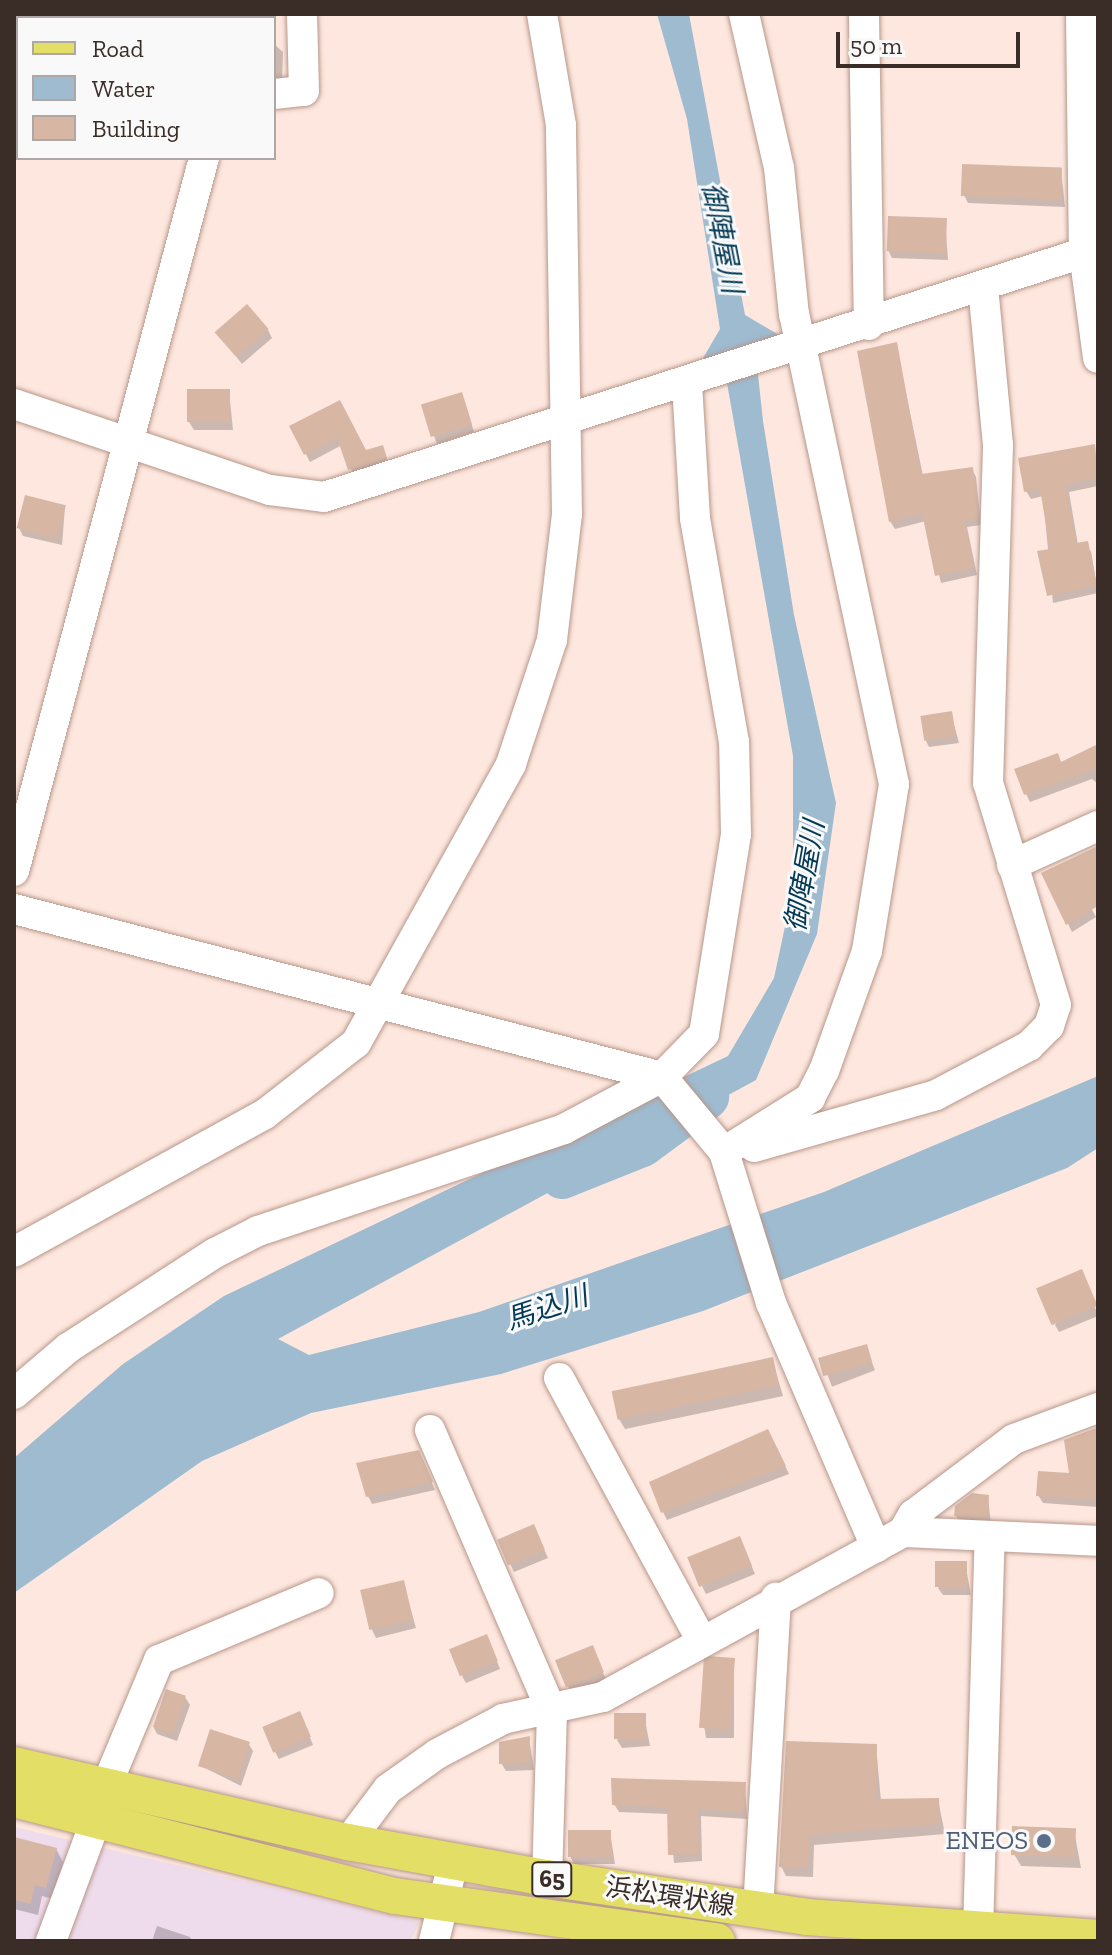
<!DOCTYPE html>
<meta charset="utf-8">
<style>
body{margin:0}
#map{position:relative;width:1112px;height:1955px;overflow:hidden;background:#fde7de;font-family:"Zilla Slab","Noto Sans JP",serif}
div>[style]{position:absolute}
[style*='--x']{left:calc(var(--x)*1px);top:calc(var(--y)*1px);width:calc(var(--w)*1px);rotate:calc(var(--a)*1deg)}
.industrial>*{inset:0;background:#eedcec}
.water>*{inset:0;background:#9ebbd0}
.shadow>*{inset:0;background:#0003;transform-origin:0 0}
.river>*{height:44px;margin:-22px;padding:0 22px;transform-origin:22px;border-radius:22px;background:#9ebbd0}
.building>*{inset:0;background:#d7b7a4;transform-origin:0 0}
.roads{filter:drop-shadow(0 0 2px #b89689) drop-shadow(0 0 2px #b89689)}
.minor>*{height:30px;margin:-15px;padding:0 15px;transform-origin:15px;border-radius:15px;background:#fff}
.major>*{height:36px;margin:-18px;padding:0 18px;transform-origin:18px;border-radius:18px;background:#e3df66}
.dots>*{width:22px;height:22px;translate:-50% -50%;box-sizing:border-box;border:4px solid #f9f9f9;border-radius:50%}
span{translate:-50% -50%;white-space:nowrap;text-align:center;line-height:1.15;-webkit-text-stroke:6px #f9f9f9;paint-order:stroke}
.shield-label span{padding:2px 6px;background:#f9f9f9;border:2px solid;border-radius:6px;-webkit-text-stroke-width:0}
.shield-label{font-size:24px;color:#3a2c27;font-weight:700}
.service-label{font-size:26px;color:#4e5e75}
.right{translate:-100% -50%;text-align:right}
.street-label{font-size:26px;color:#3a2c27}
.water-label{font-size:28px;color:#023956;font-style:italic}
.frame{position:absolute;inset:0;border:16px solid #3a2c27;pointer-events:none}
.legend{position:absolute;left:16px;top:16px;width:260px;height:144px;box-sizing:border-box;background:#f9f9f9;border:2px solid #ada7a5;margin:0;padding:10px 14px;list-style:none;font-size:24px;color:#3a2c27}
.legend li{display:flex;align-items:center;gap:16px;height:40px}
.legend b{width:40px;border:2px solid #ada7a5}
.scale{position:absolute;left:836px;top:32px;width:184px;height:36px;box-sizing:border-box;border:4px solid #3a2c27;border-top:0;padding-left:10px;font-size:24px;line-height:28px;white-space:nowrap;color:#3a2c27;-webkit-text-stroke:6px #f9f9f9;paint-order:stroke}
</style>
<div id="map">
<div class="industrial">
<div style="clip-path:polygon(14px 1827px,420px 1922px,410px 1941px,14px 1941px)"></div>
</div>
<div class="water">
<div style="clip-path:polygon(657px 14px,689px 14px,745px 315px,779px 335px,755px 347px,763px 421px,794px 615px,836px 803px,817px 934px,756px 1080px,278px 1339px,309px 1355px,479px 1312px,824px 1192px,1098px 1076px,1098px 1148px,1067px 1168px,703px 1311px,501px 1374px,311px 1413px,202px 1461px,14px 1593px,14px 1458px,123px 1364px,224px 1296px,728px 1056px,774px 978px,793px 889px,793px 756px,722px 355px,699px 365px,720px 329px,687px 119px)"></div>
</div>
<div class="shadow">
<div style="clip-path:polygon(274px 44px,283px 52px,282px 83px,274px 83px)"></div>
<div style="clip-path:polygon(1061px 170px,1065px 207px,968px 203px,964px 195px)"></div>
<div style="clip-path:polygon(945px 220px,948px 260px,892px 258px,888px 250px)"></div>
<div style="clip-path:polygon(268px 330px,272px 338px,242px 364px,217px 332px)"></div>
<div style="clip-path:polygon(896px 344px,923px 476px,972px 469px,976px 477px,981px 525px,967px 527px,977px 575px,941px 583px,926px 521px,895px 529px,890px 521px)"></div>
<div style="clip-path:polygon(229px 391px,233px 430px,194px 430px,189px 422px)"></div>
<div style="clip-path:polygon(339px 402px,366px 452px,382px 447px,390px 466px,354px 477px,342px 445px,310px 462px,291px 426px)"></div>
<div style="clip-path:polygon(465px 402px,474px 432px,437px 444px,423px 406px)"></div>
<div style="clip-path:polygon(1094px 446px,1098px 486px,1069px 492px,1078px 545px,1091px 551px,1098px 593px,1053px 603px,1043px 496px,1031px 499px,1026px 491px)"></div>
<div style="clip-path:polygon(65px 507px,62px 545px,23px 536px,19px 528px)"></div>
<div style="clip-path:polygon(951px 713px,959px 743px,929px 747px,925px 739px)"></div>
<div style="clip-path:polygon(1098px 746px,1098px 784px,1092px 779px,1030px 802px,1026px 794px,1062px 764px)"></div>
<div style="clip-path:polygon(1098px 847px,1098px 894px,1087px 901px,1096px 917px,1072px 932px,1044px 874px)"></div>
<div style="clip-path:polygon(1085px 1279px,1098px 1316px,1059px 1332px,1055px 1325px)"></div>
<div style="left:866px;top:1347px;width:25px;height:46px;rotate:69deg"></div>
<div style="clip-path:polygon(772px 1359px,783px 1396px,625px 1429px,619px 1419px)"></div>
<div style="clip-path:polygon(1095px 1430px,1098px 1507px,1043px 1503px,1038px 1495px,1071px 1476px)"></div>
<div style="clip-path:polygon(772px 1439px,789px 1474px,667px 1520px,663px 1512px)"></div>
<div style="clip-path:polygon(422px 1460px,435px 1490px,372px 1504px,368px 1496px)"></div>
<div style="clip-path:polygon(988px 1497px,991px 1525px,961px 1524px,956px 1516px)"></div>
<div style="clip-path:polygon(537px 1534px,548px 1558px,514px 1572px,499px 1540px)"></div>
<div style="clip-path:polygon(743px 1546px,755px 1574px,706px 1594px,702px 1586px)"></div>
<div style="clip-path:polygon(965px 1563px,971px 1595px,943px 1595px,938px 1588px)"></div>
<div style="clip-path:polygon(403px 1582px,416px 1628px,376px 1638px,372px 1630px)"></div>
<div style="clip-path:polygon(490px 1644px,500px 1669px,466px 1683px,462px 1676px)"></div>
<div style="clip-path:polygon(596px 1655px,606px 1680px,572px 1693px,568px 1686px)"></div>
<div style="clip-path:polygon(734px 1660px,734px 1738px,706px 1738px,701px 1706px)"></div>
<div style="clip-path:polygon(185px 1697px,190px 1705px,177px 1741px,157px 1734px,153px 1726px)"></div>
<div style="clip-path:polygon(644px 1715px,650px 1746px,622px 1748px,617px 1740px)"></div>
<div style="clip-path:polygon(303px 1721px,313px 1745px,279px 1759px,275px 1752px)"></div>
<div style="clip-path:polygon(529px 1738px,534px 1770px,506px 1771px,501px 1763px)"></div>
<div style="clip-path:polygon(248px 1743px,253px 1751px,241px 1786px,199px 1765px)"></div>
<div style="clip-path:polygon(876px 1746px,881px 1801px,938px 1800px,945px 1834px,814px 1845px,813px 1877px,786px 1876px,781px 1866px)"></div>
<div style="clip-path:polygon(745px 1784px,747px 1819px,701px 1816px,702px 1861px,674px 1863px,669px 1814px,619px 1812px,614px 1804px)"></div>
<div style="clip-path:polygon(1074px 1830px,1081px 1868px,1021px 1866px,1014px 1854px)"></div>
<div style="clip-path:polygon(610px 1832px,615px 1864px,574px 1864px,570px 1856px)"></div>
<div style="clip-path:polygon(14px 1839px,56px 1849px,63px 1862px,53px 1899px,42px 1896px,38px 1915px,14px 1909px)"></div>
<div style="clip-path:polygon(157px 1926px,190px 1937px,192px 1941px,152px 1941px)"></div>
</div>
<div class="river">
<div style="--x:562;--y:1177;--w:86;--a:-21.8"></div>
<div style="--x:642;--y:1145;--w:81;--a:-36.4"></div>
</div>
<div class="building">
<div style="left:962px;top:164px;width:100px;height:32px;rotate:2deg"></div>
<div style="left:888px;top:216px;width:59px;height:35px;rotate:2deg"></div>
<div style="left:247px;top:304px;width:33px;height:43px;rotate:49deg"></div>
<div style="clip-path:polygon(897px 342px,921px 474px,973px 467px,978px 518px,964px 520px,974px 568px,935px 576px,922px 513px,889px 522px,857px 351px)"></div>
<div style="left:187px;top:389px;width:43px;height:33px"></div>
<div style="left:462px;top:392px;width:34px;height:43px;rotate:73deg"></div>
<div style="clip-path:polygon(340px 400px,366px 450px,383px 445px,387px 458px,348px 470px,337px 438px,304px 455px,289px 426px)"></div>
<div style="clip-path:polygon(1095px 444px,1098px 478px,1066px 484px,1076px 543px,1088px 541px,1097px 585px,1047px 596px,1037px 551px,1050px 549px,1040px 489px,1024px 492px,1018px 458px)"></div>
<div style="left:25px;top:495px;width:42px;height:34px;rotate:14deg"></div>
<div style="left:952px;top:711px;width:25px;height:32px;rotate:81deg"></div>
<div style="clip-path:polygon(1098px 744px,1098px 768px,1024px 795px,1014px 769px,1058px 753px,1061px 762px)"></div>
<div style="clip-path:polygon(1098px 846px,1098px 906px,1066px 925px,1041px 873px)"></div>
<div style="left:1082px;top:1269px;width:40px;height:50px;rotate:67deg"></div>
<div style="left:867px;top:1344px;width:19px;height:51px;rotate:74deg"></div>
<div style="left:773px;top:1357px;width:29px;height:165px;rotate:78deg"></div>
<div style="clip-path:polygon(1096px 1428px,1098px 1500px,1036px 1496px,1038px 1471px,1069px 1473px,1064px 1440px)"></div>
<div style="clip-path:polygon(768px 1429px,786px 1466px,661px 1513px,649px 1482px)"></div>
<div style="clip-path:polygon(419px 1450px,433px 1482px,366px 1497px,356px 1463px)"></div>
<div style="clip-path:polygon(972px 1493px,989px 1495px,988px 1518px,954px 1516px,955px 1506px)"></div>
<div style="left:534px;top:1524px;width:28px;height:40px;rotate:67deg"></div>
<div style="left:740px;top:1536px;width:32px;height:57px;rotate:68deg"></div>
<div style="left:967px;top:1561px;width:26px;height:32px;rotate:90deg"></div>
<div style="left:404px;top:1580px;width:41px;height:45px;rotate:77deg"></div>
<div style="left:487px;top:1634px;width:29px;height:41px;rotate:68deg"></div>
<div style="left:593px;top:1645px;width:29px;height:41px;rotate:68deg"></div>
<div style="left:735px;top:1658px;width:72px;height:31px;rotate:94deg"></div>
<div style="left:166px;top:1689px;width:21px;height:40px;rotate:19deg"></div>
<div style="left:300px;top:1711px;width:28px;height:41px;rotate:67deg"></div>
<div style="left:646px;top:1713px;width:26px;height:32px;rotate:90deg"></div>
<div style="left:210px;top:1729px;width:42px;height:39px;rotate:18deg"></div>
<div style="clip-path:polygon(530px 1736px,530px 1763px,499px 1764px,499px 1742px)"></div>
<div style="clip-path:polygon(786px 1741px,877px 1744px,876px 1799px,939px 1798px,940px 1824px,809px 1835px,808px 1868px,779px 1867px)"></div>
<div style="clip-path:polygon(611px 1778px,746px 1782px,744px 1812px,698px 1809px,699px 1854px,668px 1855px,667px 1807px,612px 1805px)"></div>
<div style="left:1012px;top:1826px;width:64px;height:29px;rotate:2deg"></div>
<div style="left:568px;top:1830px;width:43px;height:27px"></div>
<div style="clip-path:polygon(14px 1837px,57px 1848px,46px 1888px,35px 1885px,31px 1904px,14px 1900px)"></div>
</div>
<div class="roads">
<div class="minor">
<div style="--x:864;--y:14;--w:311;--a:89.1"></div>
<div style="--x:1081;--y:14;--w:239;--a:89.3"></div>
<div style="--x:1084;--y:253;--w:106;--a:82.4"></div>
<div style="--x:274;--y:94;--w:30;--a:-6"></div>
<div style="--x:304;--y:91;--w:77;--a:-91.5"></div>
<div style="--x:14;--y:404;--w:270;--a:18.6"></div>
<div style="--x:270;--y:490;--w:54;--a:7.4"></div>
<div style="--x:324;--y:497;--w:813;--a:-17.83"></div>
<div style="--x:1012;--y:865;--w:94;--a:-24.4"></div>
<div style="--x:14;--y:871;--w:738;--a:-75.08"></div>
<div style="--x:14;--y:909;--w:669;--a:14.53"></div>
<div style="--x:662;--y:1077;--w:97;--a:50.4"></div>
<div style="--x:724;--y:1152;--w:158;--a:72.7"></div>
<div style="--x:771;--y:1303;--w:266;--a:66.7"></div>
<div style="--x:754;--y:1147;--w:189;--a:-15.9"></div>
<div style="--x:936;--y:1095;--w:105;--a:-27.8"></div>
<div style="--x:1029;--y:1046;--w:28;--a:-45"></div>
<div style="--x:1049;--y:1026;--w:22;--a:-72"></div>
<div style="--x:1056;--y:1005;--w:232;--a:-107"></div>
<div style="--x:988;--y:783;--w:338;--a:-88.3"></div>
<div style="--x:998;--y:445;--w:159;--a:-95.4"></div>
<div style="--x:724;--y:1152;--w:102;--a:-32.1"></div>
<div style="--x:810;--y:1098;--w:30;--a:-63"></div>
<div style="--x:824;--y:1071;--w:127;--a:-70.3"></div>
<div style="--x:867;--y:951;--w:169;--a:-80.8"></div>
<div style="--x:894;--y:784;--w:480;--a:-102"></div>
<div style="--x:794;--y:315;--w:148;--a:-95.8"></div>
<div style="--x:779;--y:168;--w:158;--a:-102.8"></div>
<div style="--x:14;--y:1252;--w:286;--a:-28.8"></div>
<div style="--x:265;--y:1114;--w:115;--a:-38"></div>
<div style="--x:356;--y:1043;--w:319;--a:-60.9"></div>
<div style="--x:511;--y:764;--w:131;--a:-71.7"></div>
<div style="--x:552;--y:640;--w:127;--a:-83.2"></div>
<div style="--x:567;--y:514;--w:389;--a:-90.9"></div>
<div style="--x:561;--y:125;--w:113;--a:-99.7"></div>
<div style="--x:559;--y:1378;--w:298;--a:61.5"></div>
<div style="--x:14;--y:1394;--w:71;--a:-40.4"></div>
<div style="--x:68;--y:1348;--w:175;--a:-32.9"></div>
<div style="--x:215;--y:1253;--w:48;--a:-27.1"></div>
<div style="--x:258;--y:1231;--w:323;--a:-18.4"></div>
<div style="--x:564;--y:1129;--w:111;--a:-28"></div>
<div style="--x:662;--y:1077;--w:60;--a:-45.7"></div>
<div style="--x:704;--y:1034;--w:203;--a:-80.9"></div>
<div style="--x:736;--y:834;--w:92;--a:-91.2"></div>
<div style="--x:734;--y:742;--w:227;--a:-99.9"></div>
<div style="--x:695;--y:518;--w:136;--a:-93.4"></div>
<div style="--x:430;--y:1430;--w:307;--a:66.6"></div>
<div style="--x:552;--y:1712;--w:166;--a:91.7"></div>
<div style="--x:903;--y:1532;--w:195;--a:2.6"></div>
<div style="--x:105;--y:1789;--w:140;--a:-67.3"></div>
<div style="--x:159;--y:1660;--w:173;--a:-22.7"></div>
<div style="--x:348;--y:1842;--w:66;--a:-53"></div>
<div style="--x:388;--y:1789;--w:60;--a:-35.5"></div>
<div style="--x:437;--y:1754;--w:75;--a:-27.9"></div>
<div style="--x:503;--y:1719;--w:102;--a:-12.4"></div>
<div style="--x:603;--y:1697;--w:342;--a:-28.8"></div>
<div style="--x:903;--y:1532;--w:20;--a:-60"></div>
<div style="--x:913;--y:1515;--w:126;--a:-37"></div>
<div style="--x:1014;--y:1439;--w:90;--a:-20.3"></div>
<div style="--x:758;--y:1910;--w:313;--a:-86.7"></div>
<div style="--x:978;--y:1931;--w:393;--a:-88.3"></div>
<div style="--x:51;--y:1941;--w:129;--a:-69.6"></div>
<div style="--x:434;--y:1941;--w:80;--a:-76.3"></div>
</div>
<div class="major">
<div style="--x:14;--y:1765;--w:343;--a:13"></div>
<div style="--x:348;--y:1842;--w:202;--a:10.3"></div>
<div style="--x:547;--y:1878;--w:263;--a:8.5"></div>
<div style="--x:807;--y:1917;--w:292;--a:4.1"></div>
<div style="--x:14;--y:1799;--w:393;--a:14.3"></div>
<div style="--x:395;--y:1896;--w:325;--a:8"></div>
</div>
</div>
<div class="dots">
<div style="left:1044px;top:1841px;background:#5c6f8a"></div>
</div>
<div class="shield-label">
<span style="left:552px;top:1879px">65</span>
</div>
<div class="service-label">
<span class="right" style="left:1028px;top:1841px">ENEOS</span>
</div>
<div class="street-label">
<span style="left:670px;top:1897px;rotate:9deg">浜松環状線</span>
</div>
<div class="water-label">
<span style="left:722px;top:238px;rotate:79deg">御陣屋川</span>
<span style="left:805px;top:876px;rotate:-80deg">御陣屋川</span>
<span style="left:547px;top:1308px;rotate:-18deg">馬込川</span>
</div>
<div class="frame"></div>
<ul class="legend">
<li><b style="height:10px;background:#e3df66"></b>Road</li>
<li><b style="height:22px;background:#9ebbd0"></b>Water</li>
<li><b style="height:22px;background:#d7b7a4"></b>Building</li>
</ul>
<div class="scale">50 m</div>
</div>
